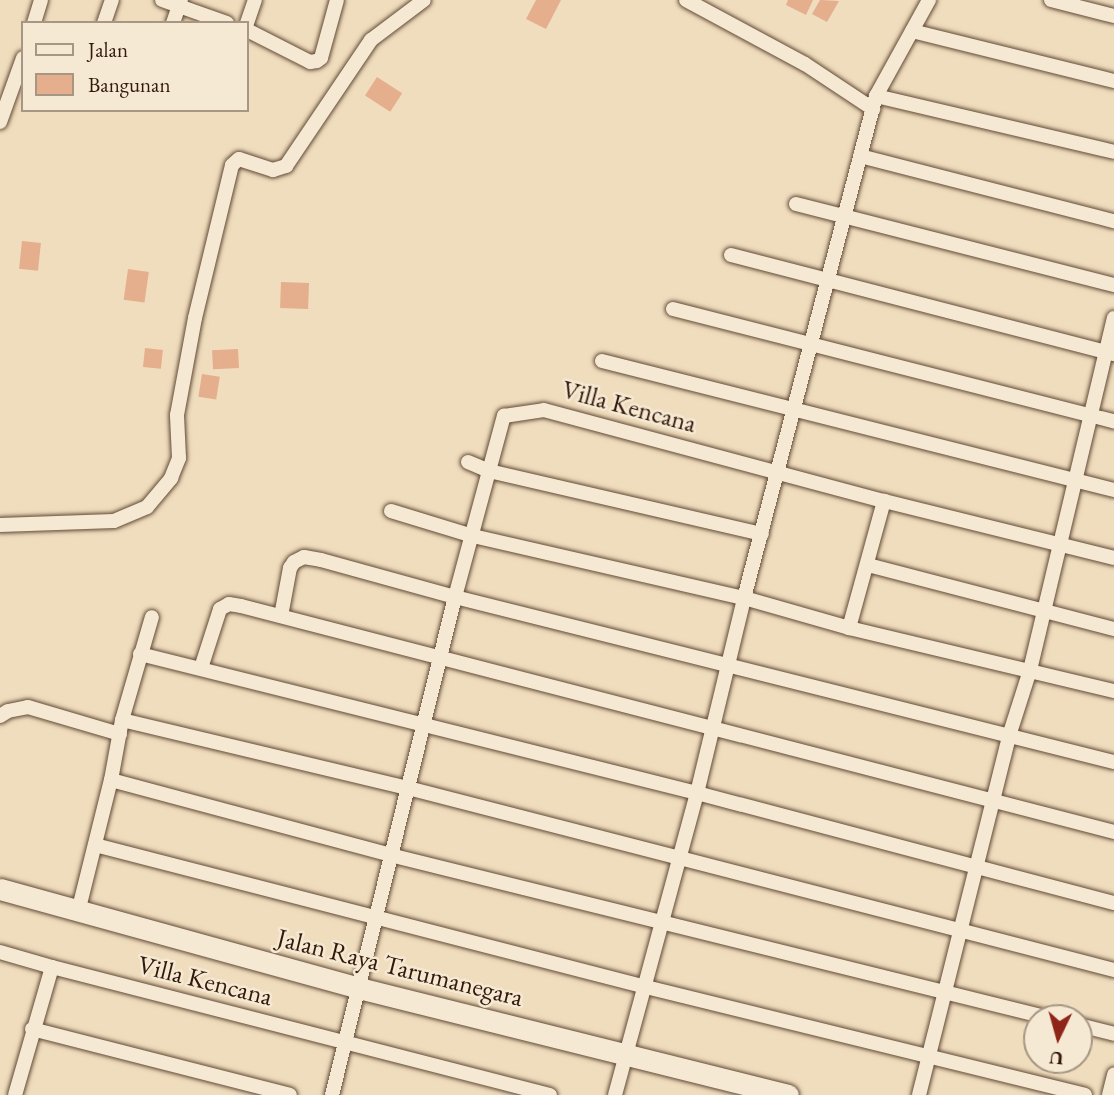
<!DOCTYPE html>
<style>
body{margin:0}
#map{position:relative;width:1114px;height:1095px;overflow:hidden;background:#f0ddbd;font-family:"EB Garamond",serif}
div>[style]{position:absolute}
[style*='--x']{left:calc(var(--x)*1px);top:calc(var(--y)*1px);width:calc(var(--w)*1px);rotate:calc(var(--a)*1deg)}
.building>*{inset:0;background:#e5ae8c;transform-origin:0 0}
.roads{filter:drop-shadow(0 0 2px #624a37) drop-shadow(0 0 2px #624a37)}
.street>*{height:14px;margin:-7px;padding:0 7px;transform-origin:7px;border-radius:7px;background:#f5e9d4}
.secondary>*{height:21px;margin:-10.5px;padding:0 10.5px;transform-origin:10.5px;border-radius:10.5px;background:#f5e9d4}
span{translate:-50% -50%;white-space:nowrap;text-align:center;line-height:1.15;-webkit-text-stroke:5px #f5e9d4;paint-order:stroke}
.street-label{font-size:26px;color:#33190a}
.legend{position:absolute;left:21px;top:21px;width:228px;height:91px;box-sizing:border-box;background:#f5e9d4;border:2px solid #a79683;margin:0;padding:9px 12px;list-style:none;font-size:21px;color:#33190a}
.legend li{display:flex;align-items:center;gap:14px;height:35px}
.legend b{width:35px;border:2px solid #a79683}
.north{position:absolute;left:1023px;top:1004px;width:70px;height:70px;box-sizing:border-box;background:#f5e9d4;border:2px solid #a79683;border-radius:50%;rotate:185deg;font-size:19px;font-weight:700;line-height:28px;text-align:center;color:#33190a}
.north::after{content:'';display:block;margin:auto;width:24px;height:32px;background:#8f2418;clip-path:polygon(50% 0,100% 100%,50% 72%,0 100%)}
</style>
<div id="map">
<div class="building">
<div style="clip-path:polygon(536px 0,561px 0,546px 29px,526px 19px)"></div>
<div style="clip-path:polygon(788px 0,813px 0,806px 15px,786px 5px)"></div>
<div style="clip-path:polygon(820px 0,839px 1px,827px 22px,812px 14px)"></div>
<div style="left:377px;top:77px;width:30px;height:22px;rotate:33deg"></div>
<div style="left:22px;top:241px;width:19px;height:28px;rotate:6deg"></div>
<div style="left:128px;top:269px;width:21px;height:31px;rotate:8deg"></div>
<div style="left:281px;top:282px;width:28px;height:26px;rotate:2deg"></div>
<div style="left:145px;top:348px;width:18px;height:19px;rotate:6deg"></div>
<div style="left:238px;top:349px;width:19px;height:26px;rotate:87deg"></div>
<div style="left:202px;top:374px;width:18px;height:23px;rotate:9deg"></div>
</div>
<div class="roads">
<div class="street">
<div style="--x:162;--y:0;--w:69;--a:19.5"></div>
<div style="--x:686;--y:0;--w:135;--a:28.3"></div>
<div style="--x:805;--y:64;--w:82;--a:33.5"></div>
<div style="--x:1051;--y:0;--w:65;--a:14.3"></div>
<div style="--x:34;--y:23;--w:24;--a:-73"></div>
<div style="--x:104;--y:23;--w:24;--a:-71"></div>
<div style="--x:173;--y:23;--w:24;--a:-71"></div>
<div style="--x:247;--y:23;--w:24;--a:-71"></div>
<div style="--x:247;--y:30;--w:71;--a:26.9"></div>
<div style="--x:310;--y:62;--w:7;--a:-8"></div>
<div style="--x:317;--y:61;--w:5;--a:-37"></div>
<div style="--x:321;--y:58;--w:60;--a:-74.6"></div>
<div style="--x:912;--y:31;--w:208;--a:13.9"></div>
<div style="--x:876;--y:96;--w:244;--a:13.2"></div>
<div style="--x:0;--y:122;--w:68;--a:-70.2"></div>
<div style="--x:860;--y:156;--w:262;--a:14.4"></div>
<div style="--x:796;--y:204;--w:328;--a:14.3"></div>
<div style="--x:731;--y:255;--w:395;--a:14.5"></div>
<div style="--x:673;--y:309;--w:455;--a:14.3"></div>
<div style="--x:602;--y:361;--w:528;--a:14.14"></div>
<div style="--x:468;--y:462;--w:23;--a:23"></div>
<div style="--x:489;--y:471;--w:280;--a:13"></div>
<div style="--x:391;--y:511;--w:86;--a:17"></div>
<div style="--x:473;--y:536;--w:278;--a:12.9"></div>
<div style="--x:744;--y:598;--w:109;--a:15.9"></div>
<div style="--x:849;--y:628;--w:272;--a:13.4"></div>
<div style="--x:0;--y:525;--w:114;--a:-2"></div>
<div style="--x:114;--y:521;--w:36;--a:-23"></div>
<div style="--x:147;--y:507;--w:38;--a:-50"></div>
<div style="--x:171;--y:478;--w:22;--a:-68"></div>
<div style="--x:179;--y:458;--w:43;--a:-92.7"></div>
<div style="--x:177;--y:415;--w:99;--a:-79.5"></div>
<div style="--x:195;--y:318;--w:157;--a:-76.4"></div>
<div style="--x:232;--y:165;--w:9;--a:-41"></div>
<div style="--x:239;--y:159;--w:36;--a:18"></div>
<div style="--x:273;--y:170;--w:14;--a:-17"></div>
<div style="--x:286;--y:166;--w:152;--a:-56"></div>
<div style="--x:371;--y:40;--w:66;--a:-37"></div>
<div style="--x:868;--y:565;--w:254;--a:14.6"></div>
<div style="--x:281;--y:616;--w:49;--a:-79.4"></div>
<div style="--x:290;--y:568;--w:7;--a:-56"></div>
<div style="--x:294;--y:562;--w:11;--a:-27"></div>
<div style="--x:304;--y:557;--w:17;--a:10"></div>
<div style="--x:321;--y:560;--w:139;--a:15.4"></div>
<div style="--x:455;--y:597;--w:679;--a:14.06"></div>
<div style="--x:849;--y:628;--w:132;--a:-74.6"></div>
<div style="--x:140;--y:654;--w:574;--a:14.01"></div>
<div style="--x:697;--y:793;--w:431;--a:14.8"></div>
<div style="--x:201;--y:668;--w:62;--a:-72.1"></div>
<div style="--x:220;--y:609;--w:10;--a:-29"></div>
<div style="--x:229;--y:604;--w:12;--a:9"></div>
<div style="--x:241;--y:606;--w:902;--a:14.51"></div>
<div style="--x:0;--y:716;--w:9;--a:-32"></div>
<div style="--x:8;--y:711;--w:20;--a:-11"></div>
<div style="--x:28;--y:707;--w:96;--a:16.4"></div>
<div style="--x:122;--y:720;--w:294;--a:13.4"></div>
<div style="--x:408;--y:788;--w:729;--a:14.46"></div>
<div style="--x:111;--y:780;--w:289;--a:15"></div>
<div style="--x:390;--y:855;--w:679;--a:13.89"></div>
<div style="--x:95;--y:845;--w:569;--a:14.45"></div>
<div style="--x:646;--y:987;--w:452;--a:13.8"></div>
<div style="--x:78;--y:912;--w:136;--a:-76"></div>
<div style="--x:111;--y:780;--w:61;--a:-79.6"></div>
<div style="--x:122;--y:720;--w:107;--a:-73.8"></div>
<div style="--x:0;--y:952;--w:54;--a:16.1"></div>
<div style="--x:52;--y:967;--w:133;--a:106.1"></div>
<div style="--x:52;--y:967;--w:514;--a:14.41"></div>
<div style="--x:1079;--y:1025;--w:36;--a:14"></div>
<div style="--x:32;--y:1029;--w:266;--a:14.3"></div>
<div style="--x:332;--y:1095;--w:513;--a:-76.13"></div>
<div style="--x:455;--y:597;--w:188;--a:-74.9"></div>
<div style="--x:504;--y:416;--w:40;--a:-8.5"></div>
<div style="--x:544;--y:410;--w:352;--a:15"></div>
<div style="--x:884;--y:501;--w:237;--a:13.9"></div>
<div style="--x:615;--y:1095;--w:313;--a:-74.8"></div>
<div style="--x:697;--y:793;--w:201;--a:-76.4"></div>
<div style="--x:744;--y:598;--w:519;--a:-75.27"></div>
<div style="--x:876;--y:96;--w:110;--a:-61.1"></div>
<div style="--x:919;--y:1095;--w:370;--a:-75.9"></div>
<div style="--x:1009;--y:736;--w:69;--a:-72.3"></div>
<div style="--x:1030;--y:670;--w:362;--a:-76.6"></div>
<div style="--x:1109;--y:1095;--w:21;--a:-76"></div>
</div>
<div class="secondary">
<div style="--x:0;--y:889;--w:372;--a:15.4"></div>
<div style="--x:359;--y:988;--w:442;--a:14"></div>
</div>
</div>
<div class="street-label">
<span style="left:629px;top:407px;rotate:15deg">Villa Kencana</span>
<span style="left:400px;top:968px;rotate:14deg">Jalan Raya Tarumanegara</span>
<span style="left:205px;top:981px;rotate:14deg">Villa Kencana</span>
</div>
<ul class="legend">
<li><b style="height:9px;background:#f5e9d4"></b>Jalan</li>
<li><b style="height:19px;background:#e5ae8c"></b>Bangunan</li>
</ul>
<div class="north">U</div>
</div>
